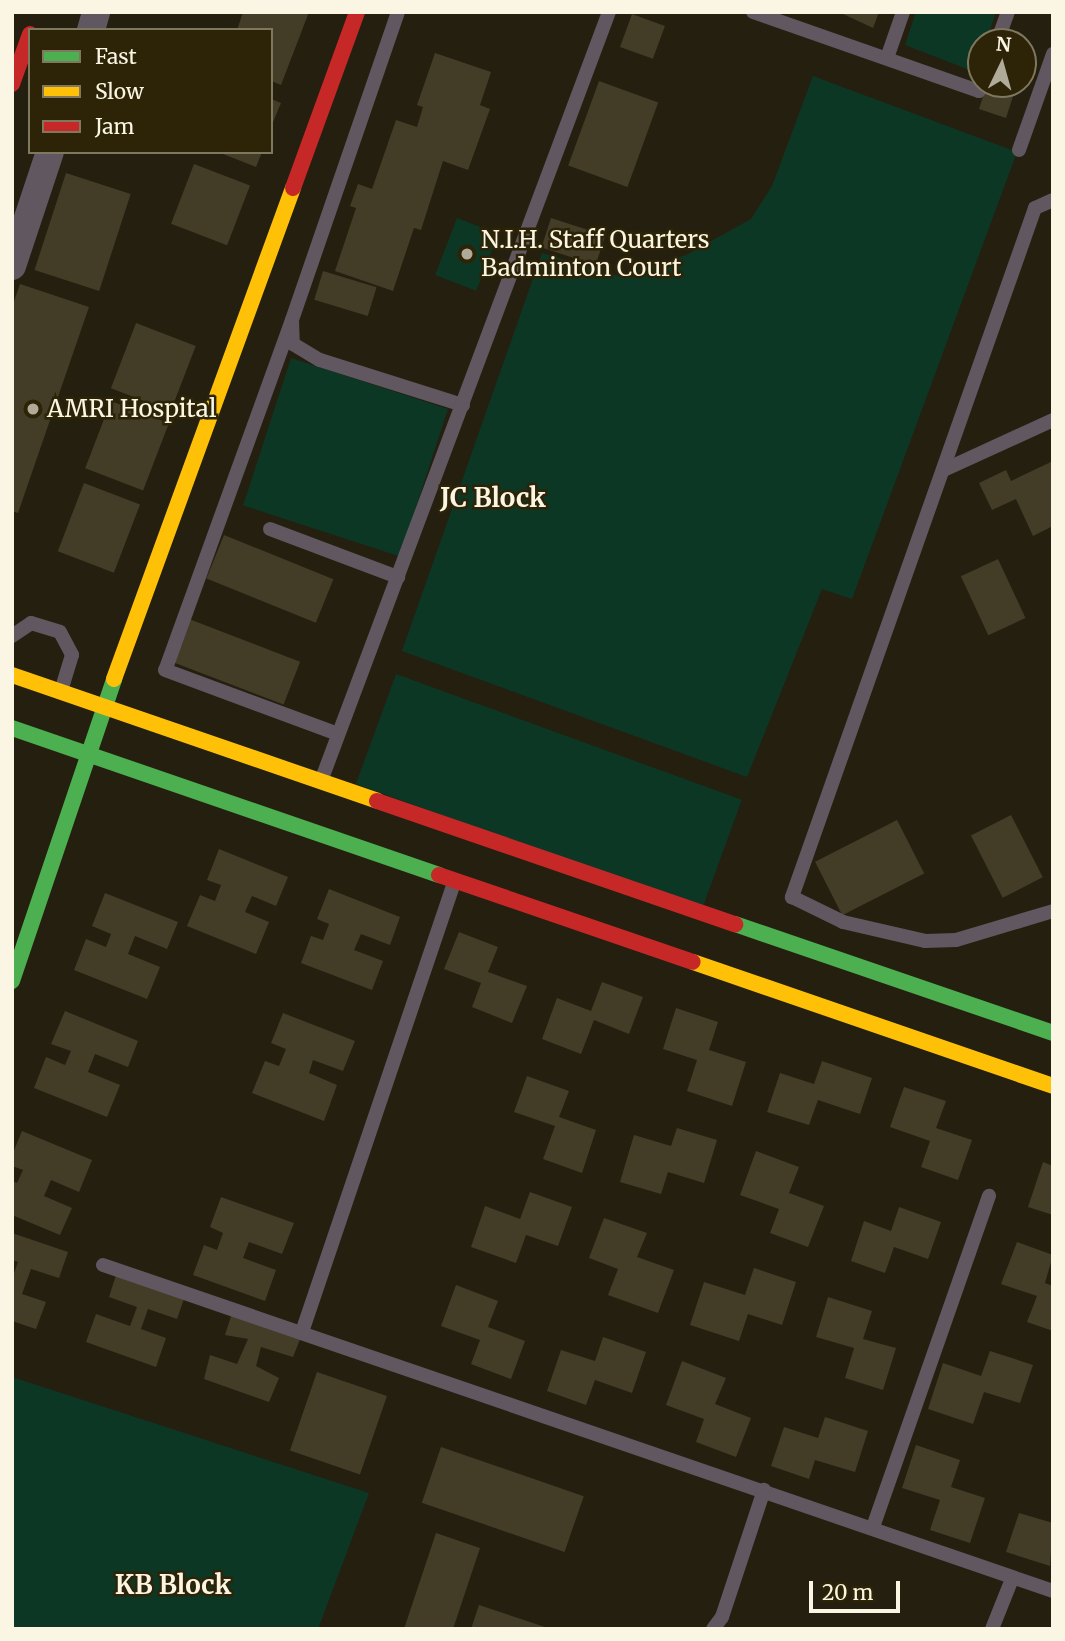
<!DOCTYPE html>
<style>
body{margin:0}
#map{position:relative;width:1065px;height:1641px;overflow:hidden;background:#251f0f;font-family:Merriweather,serif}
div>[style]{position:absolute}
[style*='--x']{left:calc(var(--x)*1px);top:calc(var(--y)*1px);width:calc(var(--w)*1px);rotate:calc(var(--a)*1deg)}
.green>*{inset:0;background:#0d3725;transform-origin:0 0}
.building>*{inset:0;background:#433c26;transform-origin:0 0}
.lane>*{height:14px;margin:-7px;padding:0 7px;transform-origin:7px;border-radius:7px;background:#605761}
.street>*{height:28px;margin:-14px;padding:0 14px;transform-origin:14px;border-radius:14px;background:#605761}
.fast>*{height:16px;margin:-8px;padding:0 8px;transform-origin:8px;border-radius:8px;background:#4caf50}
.slow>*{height:16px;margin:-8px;padding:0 8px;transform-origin:8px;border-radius:8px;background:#ffc107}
.jam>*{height:16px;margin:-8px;padding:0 8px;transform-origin:8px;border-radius:8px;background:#c62828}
.dots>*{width:19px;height:19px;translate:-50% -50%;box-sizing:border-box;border:4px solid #2d2407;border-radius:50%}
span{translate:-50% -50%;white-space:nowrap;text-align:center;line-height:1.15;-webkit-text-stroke:5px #2d2407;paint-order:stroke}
.poi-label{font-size:24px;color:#fbf5e4}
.left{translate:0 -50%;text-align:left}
.neighbourhood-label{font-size:26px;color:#fbf5e4;font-weight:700}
.frame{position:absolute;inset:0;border:14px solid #fbf5e4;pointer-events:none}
.legend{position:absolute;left:28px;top:28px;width:245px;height:126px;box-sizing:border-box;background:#2d2407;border:2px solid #7f785f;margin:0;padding:9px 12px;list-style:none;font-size:21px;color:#fbf5e4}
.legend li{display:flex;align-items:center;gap:14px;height:35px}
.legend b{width:35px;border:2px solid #7f785f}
.north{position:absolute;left:967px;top:28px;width:70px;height:70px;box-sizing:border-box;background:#2d2407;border:2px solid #7f785f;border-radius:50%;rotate:5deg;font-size:19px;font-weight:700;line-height:28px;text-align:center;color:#fbf5e4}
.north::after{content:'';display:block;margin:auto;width:24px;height:32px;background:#b0aa99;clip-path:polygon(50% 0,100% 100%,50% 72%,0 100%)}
.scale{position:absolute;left:809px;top:1581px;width:91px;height:32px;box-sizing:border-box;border:4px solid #fbf5e4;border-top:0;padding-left:9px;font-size:21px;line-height:24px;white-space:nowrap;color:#fbf5e4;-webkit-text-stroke:5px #2d2407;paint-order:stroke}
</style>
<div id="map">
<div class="green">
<div style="clip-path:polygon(916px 12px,996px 12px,986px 42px,981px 42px,975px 72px,905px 45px)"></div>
<div style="clip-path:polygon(813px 76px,1017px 152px,852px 599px,822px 589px,747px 777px,402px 651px,542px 253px,619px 276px,686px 255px,751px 219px,772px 186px)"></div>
<div style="left:457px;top:218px;width:44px;height:61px;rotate:21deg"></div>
<div style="left:291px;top:358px;width:165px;height:155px;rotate:18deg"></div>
<div style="left:396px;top:674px;width:368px;height:117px;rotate:20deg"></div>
<div style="clip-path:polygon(12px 1377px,369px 1493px,318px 1629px,12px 1629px)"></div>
</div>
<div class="building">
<div style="clip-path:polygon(243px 12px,309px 12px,281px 85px,271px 81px,271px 30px,237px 30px)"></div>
<div style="clip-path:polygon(839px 12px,879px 12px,873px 28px)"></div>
<div style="left:632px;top:14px;width:35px;height:35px;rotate:20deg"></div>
<div style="clip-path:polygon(1003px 34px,1031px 43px,1024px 65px,1023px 42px,1001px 42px)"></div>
<div style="clip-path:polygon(435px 53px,491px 72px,480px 105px,490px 109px,468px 170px,443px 161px,421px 230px,414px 228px,393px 291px,335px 271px,356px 208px,350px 206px,358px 184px,372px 189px,396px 120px,417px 127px,423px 107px,417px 105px)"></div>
<div style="left:599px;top:81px;width:63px;height:90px;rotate:20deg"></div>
<div style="clip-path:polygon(987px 84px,1017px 84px,1006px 118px,979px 109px)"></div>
<div style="clip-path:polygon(271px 99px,281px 103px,271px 127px)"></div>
<div style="clip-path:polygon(218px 152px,262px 152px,256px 167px)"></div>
<div style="left:194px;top:164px;width:60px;height:64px;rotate:21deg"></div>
<div style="left:66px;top:173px;width:68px;height:102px;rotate:18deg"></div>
<div style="left:551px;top:218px;width:57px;height:31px;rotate:18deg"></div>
<div style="left:323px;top:271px;width:56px;height:30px;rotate:17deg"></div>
<div style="clip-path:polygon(20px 284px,89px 307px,18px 513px,12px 511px,12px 307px)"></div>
<div style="left:136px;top:323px;width:64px;height:70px;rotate:21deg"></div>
<div style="left:111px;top:401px;width:62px;height:72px;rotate:21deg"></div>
<div style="clip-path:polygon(1053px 461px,1053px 526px,1033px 536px,1016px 499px,992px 510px,979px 483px,1006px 470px,1011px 481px)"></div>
<div style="left:84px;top:483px;width:60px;height:73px;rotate:21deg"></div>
<div style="left:224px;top:535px;width:118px;height:47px;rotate:22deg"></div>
<div style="left:998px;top:559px;width:65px;height:41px;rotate:65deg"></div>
<div style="left:189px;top:619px;width:119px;height:46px;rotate:21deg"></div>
<div style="left:1011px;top:815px;width:70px;height:45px;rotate:63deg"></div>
<div style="left:897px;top:820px;width:60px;height:92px;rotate:63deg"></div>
<div style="clip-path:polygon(219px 849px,288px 877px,276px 906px,252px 896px,245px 912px,269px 922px,256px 954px,187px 926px,200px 895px,215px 901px,221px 885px,207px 880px)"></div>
<div style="clip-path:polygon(329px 889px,400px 917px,390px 945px,361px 934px,354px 950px,383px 961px,372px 990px,301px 963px,311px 936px,323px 940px,329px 924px,317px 919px)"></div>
<div style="clip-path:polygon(105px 893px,178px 922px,167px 949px,135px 936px,128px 954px,160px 967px,147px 999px,74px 970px,86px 939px,106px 947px,111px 934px,92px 926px)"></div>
<div style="clip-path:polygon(459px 932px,498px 947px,488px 972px,527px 986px,512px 1023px,472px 1007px,481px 983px,444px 969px)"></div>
<div style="clip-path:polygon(602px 982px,643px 997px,629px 1034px,594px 1020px,581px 1054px,542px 1039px,557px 998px,591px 1011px)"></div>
<div style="clip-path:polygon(676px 1008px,718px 1022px,709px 1050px,746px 1062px,732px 1106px,687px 1091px,697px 1060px,663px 1049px)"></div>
<div style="clip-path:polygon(65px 1011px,138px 1041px,128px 1067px,95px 1054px,88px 1072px,120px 1085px,107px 1117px,34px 1088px,46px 1057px,65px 1065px,71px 1051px,51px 1044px)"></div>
<div style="clip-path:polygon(283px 1013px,355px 1041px,343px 1071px,313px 1060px,309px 1073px,337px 1085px,324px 1121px,252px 1093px,265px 1061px,279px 1066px,286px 1049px,271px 1043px)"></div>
<div style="clip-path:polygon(822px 1061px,872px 1078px,860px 1114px,818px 1100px,809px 1125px,767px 1112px,780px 1073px,814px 1084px)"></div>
<div style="clip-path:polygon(527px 1076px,569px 1091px,559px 1117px,596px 1130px,582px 1173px,543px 1159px,555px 1126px,514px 1112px)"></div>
<div style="clip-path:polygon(904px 1087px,946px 1101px,936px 1128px,972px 1140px,958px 1180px,921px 1167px,930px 1141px,890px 1127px)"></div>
<div style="clip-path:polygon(677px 1128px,717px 1140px,704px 1183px,668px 1172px,661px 1194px,620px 1182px,634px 1135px,671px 1146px)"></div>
<div style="clip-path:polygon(22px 1131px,92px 1160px,79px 1192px,51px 1180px,44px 1196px,72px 1208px,60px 1235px,12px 1215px,12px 1181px,17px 1183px,23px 1170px,12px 1166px,12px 1155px)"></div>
<div style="clip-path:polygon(756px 1151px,799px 1167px,789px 1193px,824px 1206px,808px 1247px,770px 1233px,779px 1209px,740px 1195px)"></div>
<div style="clip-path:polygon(1043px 1162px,1053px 1166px,1053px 1215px,1028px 1207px)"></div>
<div style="clip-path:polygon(530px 1192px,572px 1207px,558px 1246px,526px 1235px,516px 1263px,471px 1247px,485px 1206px,520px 1219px)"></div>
<div style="clip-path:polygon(221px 1197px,294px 1223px,282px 1254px,249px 1242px,243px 1258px,276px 1270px,265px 1301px,193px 1275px,204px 1245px,217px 1250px,223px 1233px,210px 1227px)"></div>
<div style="clip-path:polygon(899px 1207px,941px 1222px,928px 1259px,894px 1247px,885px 1273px,851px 1261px,864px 1221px,891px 1231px)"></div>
<div style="clip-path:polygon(604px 1218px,647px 1233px,637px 1257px,674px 1270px,658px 1313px,608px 1295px,618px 1269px,589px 1258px)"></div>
<div style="clip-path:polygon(12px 1233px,68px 1252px,59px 1278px,31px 1269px,22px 1294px,46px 1302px,36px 1329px,12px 1321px,12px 1279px,18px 1262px,12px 1260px)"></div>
<div style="clip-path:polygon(1017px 1242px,1053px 1255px,1045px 1283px,1053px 1286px,1053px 1331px,1027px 1322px,1037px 1296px,1001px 1284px)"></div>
<div style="clip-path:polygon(754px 1268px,796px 1282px,782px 1325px,748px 1314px,739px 1341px,690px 1325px,704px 1282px,745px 1295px)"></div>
<div style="clip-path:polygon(116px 1275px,184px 1299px,177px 1319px,148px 1309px,141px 1329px,166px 1338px,156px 1367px,86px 1342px,96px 1314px,130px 1326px,137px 1307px,109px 1297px)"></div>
<div style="clip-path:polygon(456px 1285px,498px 1301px,488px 1327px,525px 1341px,511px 1379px,471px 1364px,480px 1340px,441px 1326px)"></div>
<div style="clip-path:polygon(828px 1297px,872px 1311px,863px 1339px,896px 1348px,883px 1390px,845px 1378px,854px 1348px,816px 1337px)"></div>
<div style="clip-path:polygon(232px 1313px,301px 1337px,293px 1357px,261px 1347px,256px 1366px,279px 1378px,269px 1402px,204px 1379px,210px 1355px,237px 1364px,248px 1339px,225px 1335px)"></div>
<div style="clip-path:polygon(603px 1337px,646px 1352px,632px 1393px,595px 1380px,586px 1405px,547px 1391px,561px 1350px,595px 1361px)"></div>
<div style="clip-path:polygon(990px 1351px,1033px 1365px,1020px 1403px,984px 1392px,973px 1424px,928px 1409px,943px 1363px,981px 1376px)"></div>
<div style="clip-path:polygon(682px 1361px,726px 1378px,715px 1404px,751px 1418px,736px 1457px,696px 1442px,704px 1419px,666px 1405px)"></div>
<div style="left:317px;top:1372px;width:74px;height:83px;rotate:19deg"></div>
<div style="clip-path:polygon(825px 1417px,868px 1431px,855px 1472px,815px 1460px,809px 1479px,771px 1466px,784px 1427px,818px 1438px)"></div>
<div style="clip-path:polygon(916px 1445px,960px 1460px,951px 1487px,985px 1498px,970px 1543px,930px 1530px,940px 1500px,902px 1488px)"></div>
<div style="left:441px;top:1447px;width:151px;height:59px;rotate:19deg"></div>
<div style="clip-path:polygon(1019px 1513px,1053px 1523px,1050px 1566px,1006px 1552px)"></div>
<div style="clip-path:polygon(436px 1533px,480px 1548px,453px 1629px,404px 1629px)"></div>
<div style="clip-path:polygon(479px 1605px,548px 1628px,548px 1629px,471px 1629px)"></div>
</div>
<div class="lane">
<div style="--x:398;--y:12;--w:326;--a:109"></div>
<div style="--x:292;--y:320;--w:24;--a:88"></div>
<div style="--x:293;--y:344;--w:31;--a:31"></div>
<div style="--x:320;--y:360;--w:150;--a:17.5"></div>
<div style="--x:753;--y:12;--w:239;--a:19.3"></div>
<div style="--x:979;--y:91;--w:8;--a:-67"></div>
<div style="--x:997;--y:42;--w:32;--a:-70"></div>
<div style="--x:887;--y:58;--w:49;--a:-70.8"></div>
<div style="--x:1019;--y:150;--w:102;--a:-70.5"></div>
<div style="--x:1053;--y:200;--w:20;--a:156"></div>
<div style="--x:1035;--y:208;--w:731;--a:109.43"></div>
<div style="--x:792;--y:897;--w:57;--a:26.1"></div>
<div style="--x:843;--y:922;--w:84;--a:13"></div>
<div style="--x:925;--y:941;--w:31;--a:-2"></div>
<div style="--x:956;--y:940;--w:101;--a:-16.6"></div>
<div style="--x:292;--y:320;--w:372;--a:109.9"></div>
<div style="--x:165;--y:670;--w:184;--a:20.3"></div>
<div style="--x:946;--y:469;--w:118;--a:-24.6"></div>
<div style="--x:270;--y:529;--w:137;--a:20.6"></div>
<div style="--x:12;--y:636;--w:23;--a:-34"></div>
<div style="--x:31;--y:623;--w:30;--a:17"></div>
<div style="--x:60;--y:632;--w:26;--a:62"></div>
<div style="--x:72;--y:655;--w:39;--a:107"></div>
<div style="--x:321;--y:781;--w:821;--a:-69.47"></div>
<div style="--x:103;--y:1265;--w:1004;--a:18.94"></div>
<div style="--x:302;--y:1332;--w:475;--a:-71.3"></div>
<div style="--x:873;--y:1527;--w:351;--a:-70.7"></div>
<div style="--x:713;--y:1629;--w:15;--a:-53"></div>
<div style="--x:722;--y:1617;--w:134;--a:-71.7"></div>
<div style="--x:992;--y:1629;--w:54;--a:-68.2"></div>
</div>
<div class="street">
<div style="--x:91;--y:30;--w:19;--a:-74"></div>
<div style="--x:12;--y:266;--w:120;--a:-71.6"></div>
</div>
<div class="fast">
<div style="--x:12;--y:728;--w:452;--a:19"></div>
<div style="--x:735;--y:924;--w:336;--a:18.9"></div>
<div style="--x:12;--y:981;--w:319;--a:-71.3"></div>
</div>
<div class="slow">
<div style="--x:12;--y:675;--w:386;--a:19"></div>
<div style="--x:114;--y:679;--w:523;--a:-69.97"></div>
<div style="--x:693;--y:962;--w:381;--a:19"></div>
</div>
<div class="jam">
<div style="--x:12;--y:84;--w:53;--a:-70.2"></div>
<div style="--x:293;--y:188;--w:187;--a:-70"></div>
<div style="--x:377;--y:801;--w:379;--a:19"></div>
<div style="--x:439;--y:875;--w:268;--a:18.9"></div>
</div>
<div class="dots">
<div style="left:467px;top:254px;background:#b0aa99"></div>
<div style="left:33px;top:409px;background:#b0aa99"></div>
</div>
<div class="poi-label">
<span class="left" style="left:481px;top:254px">N.I.H. Staff Quarters<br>Badminton Court</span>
<span class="left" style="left:47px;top:409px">AMRI Hospital</span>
</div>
<div class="neighbourhood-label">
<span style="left:493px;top:498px">JC Block</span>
<span style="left:173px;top:1585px">KB Block</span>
</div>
<div class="frame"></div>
<ul class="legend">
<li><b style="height:9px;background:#4caf50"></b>Fast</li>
<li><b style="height:9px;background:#ffc107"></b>Slow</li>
<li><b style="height:9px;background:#c62828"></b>Jam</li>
</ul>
<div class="north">N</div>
<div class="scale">20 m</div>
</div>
